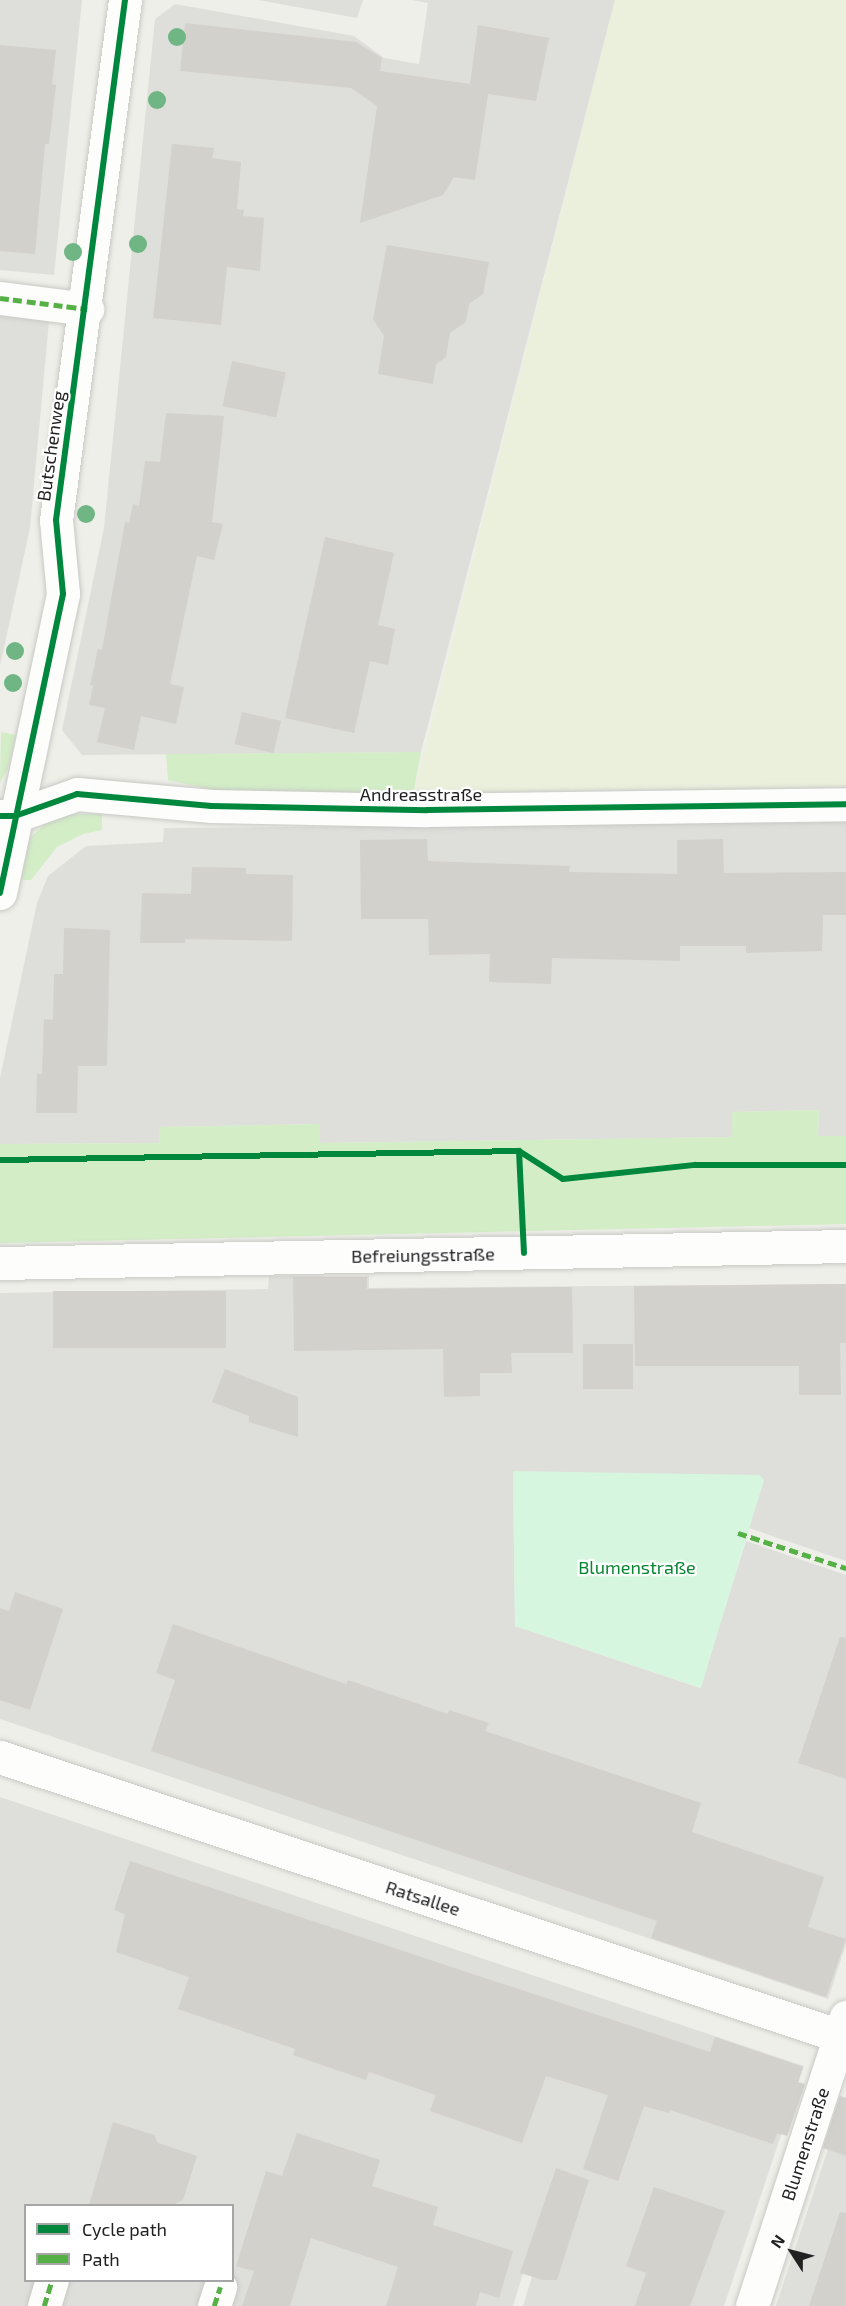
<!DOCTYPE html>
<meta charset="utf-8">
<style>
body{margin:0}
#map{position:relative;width:846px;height:2306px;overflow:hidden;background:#efefe9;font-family:"Exo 2",sans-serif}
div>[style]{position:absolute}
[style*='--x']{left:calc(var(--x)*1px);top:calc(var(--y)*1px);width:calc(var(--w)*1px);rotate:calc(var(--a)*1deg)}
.residential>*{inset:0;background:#dededb;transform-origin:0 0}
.farmland>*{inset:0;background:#ebf0dd}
.grass>*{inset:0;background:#d3edc7}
.park>*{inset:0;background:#d7f6df}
.building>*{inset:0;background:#d2d1cc;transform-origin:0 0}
.roads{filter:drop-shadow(0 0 2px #c8c8c5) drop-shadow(0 0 2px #c8c8c5)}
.minor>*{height:33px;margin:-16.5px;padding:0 16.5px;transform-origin:16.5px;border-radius:16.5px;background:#fdfdfc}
.quiet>*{height:4.5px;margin-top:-2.25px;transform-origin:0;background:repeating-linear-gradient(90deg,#55b145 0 9px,transparent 0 13.5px)}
.cycleway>*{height:6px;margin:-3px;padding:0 3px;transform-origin:3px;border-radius:3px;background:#00873e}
.trees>*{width:18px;height:18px;margin:-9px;border-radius:50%;background:#70b584}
span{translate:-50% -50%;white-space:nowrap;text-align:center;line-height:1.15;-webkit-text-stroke:4.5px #fff;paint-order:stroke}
.street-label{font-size:18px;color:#212121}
.park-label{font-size:18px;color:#088631}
.legend{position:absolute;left:24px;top:2204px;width:210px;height:78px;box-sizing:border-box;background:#fff;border:2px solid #a6a6a6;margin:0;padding:8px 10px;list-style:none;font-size:18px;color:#212121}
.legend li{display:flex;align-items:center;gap:12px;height:30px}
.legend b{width:30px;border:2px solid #a6a6a6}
.north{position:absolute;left:762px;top:2222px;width:60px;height:60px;-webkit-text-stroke:4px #fff;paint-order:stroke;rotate:306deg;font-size:16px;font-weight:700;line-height:24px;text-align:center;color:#212121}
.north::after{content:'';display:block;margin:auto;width:21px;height:27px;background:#212121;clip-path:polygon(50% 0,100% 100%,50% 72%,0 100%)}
</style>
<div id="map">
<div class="residential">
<div style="clip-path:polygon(0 0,82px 0,54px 275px,0 270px)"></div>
<div style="clip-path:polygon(258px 0,363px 0,357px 18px)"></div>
<div style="clip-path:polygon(412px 0,615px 0,421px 752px,82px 755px,62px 730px,104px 528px,155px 19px,175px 4px,354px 36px,384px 58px,419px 64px,428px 3px)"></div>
<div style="clip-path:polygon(0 316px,49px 321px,30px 528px,0 666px)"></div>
<div style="clip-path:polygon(846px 822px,846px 1136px,818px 1136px,819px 1110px,733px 1112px,732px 1137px,319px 1143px,319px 1124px,160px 1127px,159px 1143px,0 1144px,0 1078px,37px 903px,48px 876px,86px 846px,163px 842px,164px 828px)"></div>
<div style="clip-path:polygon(269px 1276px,369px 1276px,369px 1288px,846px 1284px,846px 1561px,749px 1528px,764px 1480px,513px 1472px,515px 1626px,700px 1688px,746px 1541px,846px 1575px,846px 1944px,828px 1999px,0 1719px,0 1293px,268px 1289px)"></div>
<div style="clip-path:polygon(0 1797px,804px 2066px,724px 2306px,523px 2306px,543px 2240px,534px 2237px,513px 2306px,222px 2306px,232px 2280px,232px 2206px,26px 2206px,26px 2280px,43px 2281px,35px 2306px,0 2306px)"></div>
<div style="clip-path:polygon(846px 2095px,846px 2306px,776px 2306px)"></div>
<div style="left:62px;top:2281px;width:149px;height:26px"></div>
</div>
<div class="farmland">
<div style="clip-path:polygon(615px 0,846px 0,846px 791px,413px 795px)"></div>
</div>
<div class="grass">
<div style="clip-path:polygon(1px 732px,16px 735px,8px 769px,0 782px)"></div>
<div style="clip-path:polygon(421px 752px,413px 795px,222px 792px,168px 780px,166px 754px)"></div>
<div style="clip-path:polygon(67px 814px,102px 814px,102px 830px,83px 834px,57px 847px,31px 880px,21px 880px,30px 838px,53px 816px)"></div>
<div style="clip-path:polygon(819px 1110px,818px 1136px,846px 1136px,846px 1224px,0 1243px,0 1144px,159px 1143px,159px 1127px,320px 1124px,320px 1143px,731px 1137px,732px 1112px)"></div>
</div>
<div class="park">
<div style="clip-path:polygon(513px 1471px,759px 1475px,764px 1479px,701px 1688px,515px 1626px)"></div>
</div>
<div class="building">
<div style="clip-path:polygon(185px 23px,356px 42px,382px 58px,380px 71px,470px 84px,478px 25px,549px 38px,536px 101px,488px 94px,475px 180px,454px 177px,443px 195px,360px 223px,377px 106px,351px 88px,180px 71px)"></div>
<div style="clip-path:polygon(0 45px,56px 50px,52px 84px,56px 85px,49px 144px,45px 144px,35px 254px,0 251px)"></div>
<div style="clip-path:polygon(172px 144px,214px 148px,212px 158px,241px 162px,237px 209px,244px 210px,243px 216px,264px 218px,260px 271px,227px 267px,221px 325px,153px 318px)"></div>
<div style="clip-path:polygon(387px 245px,489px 262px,483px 294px,469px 304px,466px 322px,450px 333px,446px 357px,436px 364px,433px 384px,378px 374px,384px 336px,373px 319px)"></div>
<div style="left:232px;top:361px;width:55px;height:46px;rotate:12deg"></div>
<div style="clip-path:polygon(166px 413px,224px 416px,212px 522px,223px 524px,214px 560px,197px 556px,170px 684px,184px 687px,176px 724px,141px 716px,134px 750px,97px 742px,105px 708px,89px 705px,93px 686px,90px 685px,98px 649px,102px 650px,125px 522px,129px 523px,133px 504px,139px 506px,145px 461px,160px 462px)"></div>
<div style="clip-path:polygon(325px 537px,394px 553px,378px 625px,395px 629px,388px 665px,370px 661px,354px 733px,285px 718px)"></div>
<div style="left:242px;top:712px;width:40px;height:33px;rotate:13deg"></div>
<div style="clip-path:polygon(427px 839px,428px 861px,570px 866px,569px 872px,677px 874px,677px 840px,723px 839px,724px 873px,846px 872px,846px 915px,823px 915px,822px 951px,746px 953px,746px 946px,680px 946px,680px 961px,552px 958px,551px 984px,489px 982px,490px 954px,429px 955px,428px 919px,361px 919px,360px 840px)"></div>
<div style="clip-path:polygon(192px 867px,246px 868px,246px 874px,293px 875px,292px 941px,185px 939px,185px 943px,140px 943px,142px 893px,191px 894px)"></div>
<div style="clip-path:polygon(64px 928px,110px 930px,107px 1066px,78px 1066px,77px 1113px,36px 1113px,37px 1074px,42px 1074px,44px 1019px,53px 1020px,54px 974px,63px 974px)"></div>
<div style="clip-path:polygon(293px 1277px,367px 1277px,367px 1289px,572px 1287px,573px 1353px,511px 1353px,512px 1373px,480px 1373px,480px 1396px,444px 1397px,443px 1349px,294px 1351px)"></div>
<div style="clip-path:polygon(846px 1284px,846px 1343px,840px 1343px,841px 1395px,799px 1395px,799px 1366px,635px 1366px,634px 1286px)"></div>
<div style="left:226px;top:1291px;width:57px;height:173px;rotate:90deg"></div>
<div style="left:633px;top:1344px;width:45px;height:50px;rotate:90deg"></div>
<div style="clip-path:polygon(225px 1369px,298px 1397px,298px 1437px,249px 1422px,249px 1416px,212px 1402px)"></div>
<div style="clip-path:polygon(15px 1592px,63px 1609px,30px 1710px,0 1700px,0 1608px,9px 1611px)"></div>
<div style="clip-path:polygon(173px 1624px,346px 1684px,348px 1680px,448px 1714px,449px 1710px,489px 1723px,485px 1731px,701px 1803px,692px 1832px,824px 1877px,808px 1927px,846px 1939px,826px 1997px,651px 1938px,657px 1921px,151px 1751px,175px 1680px,156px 1673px)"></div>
<div style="clip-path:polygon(840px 1637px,846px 1638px,846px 1779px,798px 1763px)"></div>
<div style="clip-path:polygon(130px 1861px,710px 2052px,715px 2037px,803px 2067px,798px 2082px,805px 2084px,787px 2136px,777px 2133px,773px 2144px,670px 2110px,669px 2113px,644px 2106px,618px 2181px,583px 2169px,608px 2095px,546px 2076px,522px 2143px,430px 2111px,436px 2095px,369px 2072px,366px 2080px,293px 2055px,295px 2049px,178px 2009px,189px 1977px,116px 1952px,125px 1914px,114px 1910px)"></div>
<div style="clip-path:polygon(840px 2096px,846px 2098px,846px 2156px,823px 2148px)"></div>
<div style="clip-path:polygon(113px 2122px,154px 2135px,158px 2143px,197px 2156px,183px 2200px,172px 2205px,89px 2205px)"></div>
<div style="clip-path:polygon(297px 2133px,380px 2160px,372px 2186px,438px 2207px,433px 2225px,513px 2251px,499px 2298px,480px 2292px,476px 2306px,386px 2306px,398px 2267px,311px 2238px,290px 2306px,242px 2306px,254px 2271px,236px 2266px,266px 2171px,282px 2176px)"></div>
<div style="clip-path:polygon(556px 2168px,589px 2180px,557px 2280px,543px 2280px,520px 2273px)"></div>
<div style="clip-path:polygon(654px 2187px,725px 2211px,690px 2306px,635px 2306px,646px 2273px,626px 2266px)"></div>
<div style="clip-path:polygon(840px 2212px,846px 2213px,846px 2306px,809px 2306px)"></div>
</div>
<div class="roads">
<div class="minor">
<div style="--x:0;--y:298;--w:88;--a:7.2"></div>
<div style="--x:0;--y:816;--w:15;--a:0"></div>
<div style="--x:15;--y:816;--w:66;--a:-19.5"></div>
<div style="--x:77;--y:794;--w:135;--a:5.1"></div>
<div style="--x:211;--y:806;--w:216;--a:1.1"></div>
<div style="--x:427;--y:810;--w:419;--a:-0.8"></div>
<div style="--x:0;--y:893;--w:306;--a:-78.1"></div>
<div style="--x:63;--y:594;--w:74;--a:-95.4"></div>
<div style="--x:56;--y:520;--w:525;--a:-82.44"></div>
<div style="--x:0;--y:1263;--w:846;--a:-1.15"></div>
<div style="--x:0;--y:1757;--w:891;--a:18.37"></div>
<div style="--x:44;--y:2306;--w:27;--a:-73"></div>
<div style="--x:214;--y:2306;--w:20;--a:-72"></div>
<div style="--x:752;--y:2306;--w:304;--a:-72"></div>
</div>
</div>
<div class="quiet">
<div style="--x:0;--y:298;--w:88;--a:7.2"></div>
<div style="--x:738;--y:1533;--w:114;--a:18"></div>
<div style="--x:44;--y:2306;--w:27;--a:-73"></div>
<div style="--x:214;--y:2306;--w:20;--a:-72"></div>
</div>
<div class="cycleway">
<div style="--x:0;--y:816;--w:15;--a:0"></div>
<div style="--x:15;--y:816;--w:66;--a:-19.5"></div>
<div style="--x:77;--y:794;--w:135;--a:5.1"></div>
<div style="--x:211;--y:806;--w:216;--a:1.1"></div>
<div style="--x:427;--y:810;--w:419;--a:-0.8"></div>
<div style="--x:0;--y:893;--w:306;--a:-78.1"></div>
<div style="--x:63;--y:594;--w:74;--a:-95.4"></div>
<div style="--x:56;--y:520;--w:525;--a:-82.44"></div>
<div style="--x:519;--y:1151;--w:102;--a:87.2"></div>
<div style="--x:0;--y:1160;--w:519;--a:-0.99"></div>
<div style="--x:519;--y:1151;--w:52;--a:32.5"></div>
<div style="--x:563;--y:1179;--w:133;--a:-6.1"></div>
<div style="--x:695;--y:1165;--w:151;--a:0"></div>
</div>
<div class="trees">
<div style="left:177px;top:37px"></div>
<div style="left:157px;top:100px"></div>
<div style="left:138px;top:244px"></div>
<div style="left:73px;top:252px"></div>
<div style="left:86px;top:514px"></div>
<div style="left:15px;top:651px"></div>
<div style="left:13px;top:683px"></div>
</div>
<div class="street-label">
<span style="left:51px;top:446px;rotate:-82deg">Butschenweg</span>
<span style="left:421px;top:794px">Andreasstraße</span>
<span style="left:423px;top:1255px;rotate:-1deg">Befreiungsstraße</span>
<span style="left:423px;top:1898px;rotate:18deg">Ratsallee</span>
<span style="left:805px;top:2144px;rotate:-72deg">Blumenstraße</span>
</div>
<div class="park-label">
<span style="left:637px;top:1567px">Blumenstraße</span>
</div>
<ul class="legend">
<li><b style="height:8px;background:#00873e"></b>Cycle path</li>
<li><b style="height:8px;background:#55b145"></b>Path</li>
</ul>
<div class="north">N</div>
</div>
